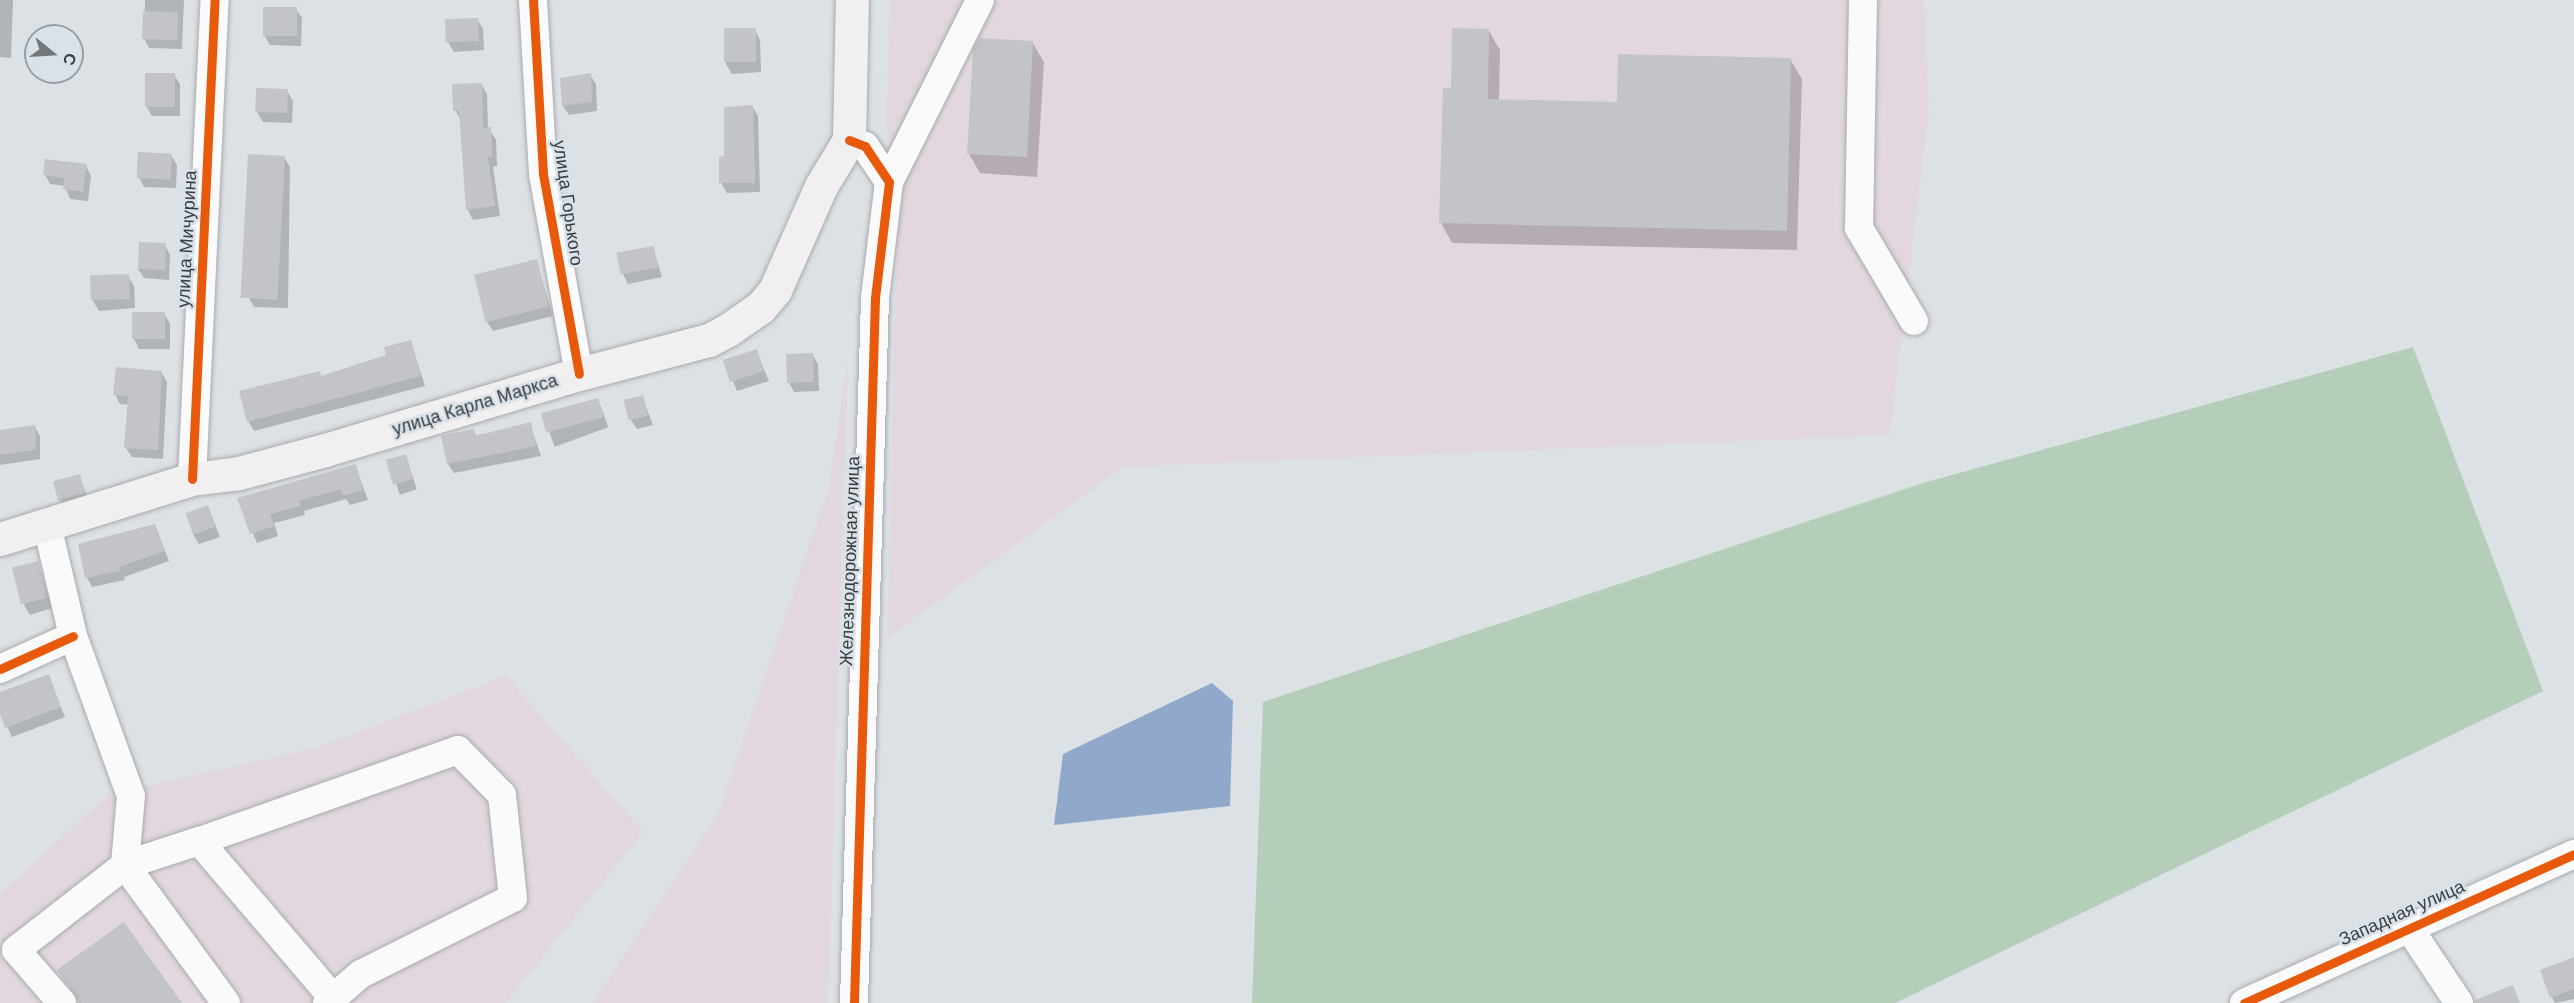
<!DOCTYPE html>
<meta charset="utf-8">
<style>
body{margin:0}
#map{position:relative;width:2574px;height:1003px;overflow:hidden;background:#dce1e6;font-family:"DM Sans",sans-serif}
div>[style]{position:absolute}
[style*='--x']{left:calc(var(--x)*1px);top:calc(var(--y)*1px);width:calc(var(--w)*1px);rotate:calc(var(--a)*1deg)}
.industrial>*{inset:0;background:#e2d7df}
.green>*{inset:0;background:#b4ceb9}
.water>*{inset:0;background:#90a8c9}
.shadow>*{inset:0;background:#0003;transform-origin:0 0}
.building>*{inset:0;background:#c2c4c8;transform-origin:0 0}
.roads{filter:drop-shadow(0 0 2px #a8abaf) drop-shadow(0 0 2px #a8abaf)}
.minor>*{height:28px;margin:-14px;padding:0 14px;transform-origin:14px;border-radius:14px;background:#fafafb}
.major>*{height:33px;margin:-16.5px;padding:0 16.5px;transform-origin:16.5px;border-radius:16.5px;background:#f2eff0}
.cycleway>*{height:9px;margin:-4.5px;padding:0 4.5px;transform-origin:4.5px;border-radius:4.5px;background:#e8590c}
span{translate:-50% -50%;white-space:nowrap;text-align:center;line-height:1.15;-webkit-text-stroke:5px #d9e1e9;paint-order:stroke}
.street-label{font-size:18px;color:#3a3d40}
.north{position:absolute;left:24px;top:24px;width:60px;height:60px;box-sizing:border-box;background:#d9e1e9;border:2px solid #999fa5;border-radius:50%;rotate:108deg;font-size:16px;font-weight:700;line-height:24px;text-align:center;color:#3a3d40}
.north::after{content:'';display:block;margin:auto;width:21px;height:27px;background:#73767a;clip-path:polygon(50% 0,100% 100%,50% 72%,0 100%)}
</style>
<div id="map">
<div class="industrial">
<div style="clip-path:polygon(890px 0,1924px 0,1929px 110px,1890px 435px,1123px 467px,887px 638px,898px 197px,886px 121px)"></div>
<div style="clip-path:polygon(848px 360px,828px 1003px,593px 1003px,718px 813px,828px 491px)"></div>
<div style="clip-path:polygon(506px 676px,643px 832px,506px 1003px,0 1003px,0 894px,108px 795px,316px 748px)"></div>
</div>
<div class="green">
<div style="clip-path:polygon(2413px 347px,2543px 691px,1895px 1003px,1252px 1003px,1263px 702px,1923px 483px)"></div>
</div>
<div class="water">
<div style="clip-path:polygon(1212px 683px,1233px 701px,1230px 806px,1054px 825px,1063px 754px)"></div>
</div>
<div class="shadow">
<div style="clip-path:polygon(0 0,13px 0,11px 58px,0 57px)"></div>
<div style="clip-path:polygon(145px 0,184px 0,182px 49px,149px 48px,144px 38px)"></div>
<div style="clip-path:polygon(296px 9px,302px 18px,301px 46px,270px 45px,264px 35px)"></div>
<div style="clip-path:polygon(477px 19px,483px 29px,484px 50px,454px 52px,448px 42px)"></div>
<div style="clip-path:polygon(755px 30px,760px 40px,761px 72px,732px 74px,726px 64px,726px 31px)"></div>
<div style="clip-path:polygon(1489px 31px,1500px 50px,1499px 101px,1619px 104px,1790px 59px,1802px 79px,1797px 250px,1452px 243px,1441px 223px,1444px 89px,1453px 89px)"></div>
<div style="clip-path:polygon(1032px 42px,1044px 62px,1037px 177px,980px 173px,969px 154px)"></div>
<div style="clip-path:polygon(174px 75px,180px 84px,180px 116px,152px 116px,146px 106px)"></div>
<div style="clip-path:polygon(590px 75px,596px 84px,597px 111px,569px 115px,563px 106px)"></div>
<div style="clip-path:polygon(481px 84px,487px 94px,488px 129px,496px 139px,497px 166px,493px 167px,500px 216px,473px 220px,468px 210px,461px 120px,455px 110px)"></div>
<div style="clip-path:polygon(287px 91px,293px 101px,292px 123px,263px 122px,257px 112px)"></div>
<div style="clip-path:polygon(752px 106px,758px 116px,760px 192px,727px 193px,721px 183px,726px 158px)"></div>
<div style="clip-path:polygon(171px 155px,177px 165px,176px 188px,144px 187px,139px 177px)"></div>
<div style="clip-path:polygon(284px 157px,290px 167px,288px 308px,254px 307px,249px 298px)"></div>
<div style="clip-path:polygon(86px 166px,91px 176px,88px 201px,70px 199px,65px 186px,50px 184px,45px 174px)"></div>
<div style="clip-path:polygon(165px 245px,170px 255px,169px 280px,144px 278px,138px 269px)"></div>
<div style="clip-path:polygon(653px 248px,662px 277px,628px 284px,623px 274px)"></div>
<div style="clip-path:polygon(536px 261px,553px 316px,493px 331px,487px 322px)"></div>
<div style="clip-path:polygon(128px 276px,134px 286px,135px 308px,99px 311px,93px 301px,92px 278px)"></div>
<div style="clip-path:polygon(164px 314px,170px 323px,170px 349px,139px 349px,134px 339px)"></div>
<div style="clip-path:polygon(411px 342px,425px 386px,254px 431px,248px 421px,319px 373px,322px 377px,388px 356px)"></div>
<div style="clip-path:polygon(756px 351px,769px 381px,737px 391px,725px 361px)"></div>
<div style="clip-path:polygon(812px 354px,818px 364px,819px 391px,794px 392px,789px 382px)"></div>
<div style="clip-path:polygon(161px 372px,167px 382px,163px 459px,132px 457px,126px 448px,129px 405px,120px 404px,115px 394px)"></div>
<div style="clip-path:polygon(642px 397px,653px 425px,637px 429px,631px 420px)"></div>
<div style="left:598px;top:399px;width:30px;height:57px;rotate:70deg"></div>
<div style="clip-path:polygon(530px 424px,541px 456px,454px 473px,448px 464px,473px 431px,477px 437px)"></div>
<div style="clip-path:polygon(35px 427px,40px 436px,40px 459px,0 465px,0 431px)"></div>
<div style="left:406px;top:456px;width:35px;height:18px;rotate:72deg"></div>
<div style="clip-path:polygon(355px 465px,368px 500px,350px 505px,346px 499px,304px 511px,305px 515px,274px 523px,278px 536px,257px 543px,239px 499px)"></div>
<div style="clip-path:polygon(79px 476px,90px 503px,66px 510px,60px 500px)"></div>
<div style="clip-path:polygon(208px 507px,220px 537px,199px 544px,193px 534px)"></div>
<div style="clip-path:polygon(155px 525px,169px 561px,124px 577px,125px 580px,92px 587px,87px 577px)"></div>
<div style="clip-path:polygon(38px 563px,52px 608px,30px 615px,24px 605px)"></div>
<div style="clip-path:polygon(48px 676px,65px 717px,12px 737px,0 710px,0 694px)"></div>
<div style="clip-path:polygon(2574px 957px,2574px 999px,2555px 1003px,2552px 997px)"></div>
<div style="clip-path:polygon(59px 971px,181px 1003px,80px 1003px)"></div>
</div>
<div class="building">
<div style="left:263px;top:7px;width:34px;height:29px"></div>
<div style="left:143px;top:11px;width:35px;height:28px;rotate:2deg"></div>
<div style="left:478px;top:18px;width:23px;height:33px;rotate:88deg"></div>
<div style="left:756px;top:28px;width:34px;height:32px;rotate:90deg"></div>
<div style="clip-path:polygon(1452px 28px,1489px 29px,1488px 99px,1617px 102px,1618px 54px,1791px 58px,1787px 231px,1439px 223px,1443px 88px,1451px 88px)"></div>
<div style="clip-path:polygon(979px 38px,1033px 41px,1027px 157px,967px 154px,973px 51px)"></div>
<div style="left:145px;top:73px;width:30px;height:34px"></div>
<div style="clip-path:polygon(591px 73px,592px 102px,562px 106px,560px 78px)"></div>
<div style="clip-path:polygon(482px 83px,483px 128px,491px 127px,492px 157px,488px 157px,495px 206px,466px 210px,459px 111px,453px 111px,452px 84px)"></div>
<div style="left:256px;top:88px;width:32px;height:24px;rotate:2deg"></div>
<div style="clip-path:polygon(753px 105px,755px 183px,719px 183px,719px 157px,724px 156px,724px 107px)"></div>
<div style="left:138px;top:152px;width:34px;height:26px;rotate:3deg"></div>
<div style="left:248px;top:154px;width:37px;height:144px;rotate:3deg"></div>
<div style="clip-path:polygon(45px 159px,87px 164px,83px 192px,63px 189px,64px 178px,43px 175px)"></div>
<div style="left:139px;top:242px;width:27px;height:27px;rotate:2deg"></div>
<div style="left:654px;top:246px;width:22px;height:38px;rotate:80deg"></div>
<div style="left:537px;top:259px;width:49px;height:65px;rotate:76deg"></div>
<div style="left:129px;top:274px;width:25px;height:39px;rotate:88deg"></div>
<div style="left:165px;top:312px;width:27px;height:33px;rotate:90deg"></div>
<div style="clip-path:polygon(411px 340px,421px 376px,247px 422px,239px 391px,320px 371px,321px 376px,386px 355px,384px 347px)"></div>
<div style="left:757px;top:349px;width:23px;height:36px;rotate:72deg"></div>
<div style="left:813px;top:353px;width:29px;height:27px;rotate:88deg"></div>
<div style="clip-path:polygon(116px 367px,162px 371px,158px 450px,124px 448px,128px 396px,113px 395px)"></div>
<div style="left:643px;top:395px;width:21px;height:20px;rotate:76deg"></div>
<div style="left:598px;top:398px;width:20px;height:59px;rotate:75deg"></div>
<div style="clip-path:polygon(531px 422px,536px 446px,447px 464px,441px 436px,474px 429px,475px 436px)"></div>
<div style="clip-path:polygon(36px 425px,35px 450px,0 455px,0 430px)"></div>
<div style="left:406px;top:454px;width:26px;height:21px;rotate:74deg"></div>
<div style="clip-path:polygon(356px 464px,363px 490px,343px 496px,341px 489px,299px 501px,301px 506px,270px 514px,274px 526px,250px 534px,237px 498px)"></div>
<div style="left:80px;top:474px;width:20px;height:28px;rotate:75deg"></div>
<div style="left:208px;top:505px;width:23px;height:24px;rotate:70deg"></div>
<div style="clip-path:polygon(155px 524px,165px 551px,119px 567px,120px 571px,85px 578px,78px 544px)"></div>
<div style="left:38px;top:561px;width:38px;height:27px;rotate:76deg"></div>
<div style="clip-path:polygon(49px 674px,61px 707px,5px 728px,0 714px,0 692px)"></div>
<div style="clip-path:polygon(124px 922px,182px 1003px,81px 1003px,57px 970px)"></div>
<div style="clip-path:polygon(2574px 957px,2574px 989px,2550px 998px,2540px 970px)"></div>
<div style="clip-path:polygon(2513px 985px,2520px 1003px,2475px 1003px,2475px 1000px)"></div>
</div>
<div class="roads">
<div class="minor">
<div style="--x:533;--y:0;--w:174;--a:86.7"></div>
<div style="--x:543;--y:174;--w:203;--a:79.8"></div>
<div style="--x:1863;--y:0;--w:228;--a:91"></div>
<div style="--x:1859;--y:228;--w:108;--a:59.4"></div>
<div style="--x:849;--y:140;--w:17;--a:21"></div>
<div style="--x:865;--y:146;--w:43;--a:56.3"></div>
<div style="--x:889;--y:182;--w:117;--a:96.9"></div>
<div style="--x:875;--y:298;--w:705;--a:91.71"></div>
<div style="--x:889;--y:182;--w:203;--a:-63.4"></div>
<div style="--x:192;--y:479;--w:480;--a:-87.3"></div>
<div style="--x:47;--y:525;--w:114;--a:76.8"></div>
<div style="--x:73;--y:636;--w:170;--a:70.1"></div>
<div style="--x:131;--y:796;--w:69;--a:95"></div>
<div style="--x:125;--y:865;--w:171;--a:53.8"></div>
<div style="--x:0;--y:669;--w:80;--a:-24.3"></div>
<div style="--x:2409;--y:928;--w:90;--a:56.3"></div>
<div style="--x:62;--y:1003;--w:70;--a:-131"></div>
<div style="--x:16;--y:950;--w:138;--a:-37.9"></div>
<div style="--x:125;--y:865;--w:78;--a:-18"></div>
<div style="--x:327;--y:1003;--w:8;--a:-40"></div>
<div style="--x:333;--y:998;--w:37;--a:-41"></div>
<div style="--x:361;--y:974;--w:170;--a:-26.6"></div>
<div style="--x:513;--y:898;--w:104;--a:-96.1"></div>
<div style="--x:502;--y:795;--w:63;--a:-134.4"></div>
<div style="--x:458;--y:750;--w:275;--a:160.6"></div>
<div style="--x:199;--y:841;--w:206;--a:49.5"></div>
<div style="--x:2244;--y:1003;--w:362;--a:-24.3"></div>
</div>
<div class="major">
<div style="--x:0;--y:539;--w:201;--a:-17.4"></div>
<div style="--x:192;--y:479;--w:47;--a:-7.3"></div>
<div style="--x:239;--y:473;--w:89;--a:-15"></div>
<div style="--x:325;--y:450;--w:265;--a:-16.7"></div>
<div style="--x:579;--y:374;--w:134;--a:-14.7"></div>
<div style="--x:709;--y:340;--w:21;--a:-28"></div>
<div style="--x:728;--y:330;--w:39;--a:-35"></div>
<div style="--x:760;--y:308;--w:23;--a:-50"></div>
<div style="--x:775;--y:290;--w:114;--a:-66.1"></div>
<div style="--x:821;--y:186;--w:54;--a:-58.7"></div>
<div style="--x:849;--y:140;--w:140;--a:-88.8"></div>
</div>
</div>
<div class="cycleway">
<div style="--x:533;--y:0;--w:174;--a:86.7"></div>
<div style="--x:543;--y:174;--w:203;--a:79.8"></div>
<div style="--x:849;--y:140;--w:17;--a:21"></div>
<div style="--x:865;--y:146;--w:43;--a:56.3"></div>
<div style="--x:889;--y:182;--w:117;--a:96.9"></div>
<div style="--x:875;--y:298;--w:705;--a:91.71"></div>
<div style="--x:192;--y:479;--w:480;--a:-87.3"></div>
<div style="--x:0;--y:669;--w:80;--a:-24.3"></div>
<div style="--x:2244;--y:1003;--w:362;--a:-24.3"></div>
</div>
<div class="street-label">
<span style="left:568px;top:203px;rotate:82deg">улица Горького</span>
<span style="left:187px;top:239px;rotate:-87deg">улица Мичурина</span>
<span style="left:475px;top:405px;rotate:-17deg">улица Карла Маркса</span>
<span style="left:850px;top:561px;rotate:-88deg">Железнодорожная улица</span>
<span style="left:2402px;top:913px;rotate:-24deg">Западная улица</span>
</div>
<div class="north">С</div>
</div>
